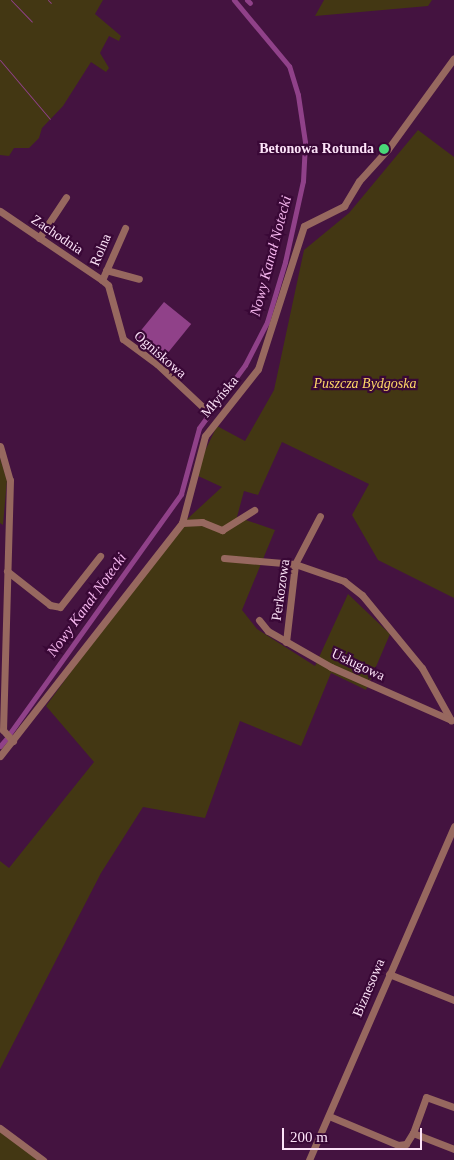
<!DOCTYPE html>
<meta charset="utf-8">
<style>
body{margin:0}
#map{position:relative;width:454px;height:1160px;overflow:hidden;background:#441340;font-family:"Times New Roman",serif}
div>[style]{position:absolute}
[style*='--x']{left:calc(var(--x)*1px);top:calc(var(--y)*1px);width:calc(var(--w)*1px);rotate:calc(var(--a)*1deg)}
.green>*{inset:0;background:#433713}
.water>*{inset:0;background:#904189;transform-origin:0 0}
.stream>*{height:1px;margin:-0.5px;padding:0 0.5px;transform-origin:0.5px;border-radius:0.5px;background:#904189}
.canal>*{height:5px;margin:-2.5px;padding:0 2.5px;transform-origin:2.5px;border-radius:2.5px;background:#904189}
.minor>*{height:7px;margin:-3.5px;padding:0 3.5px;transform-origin:3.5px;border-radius:3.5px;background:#97685f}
.dots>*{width:14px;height:14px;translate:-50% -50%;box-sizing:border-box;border:2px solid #390836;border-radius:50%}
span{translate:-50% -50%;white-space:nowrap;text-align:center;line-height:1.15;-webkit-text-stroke:4.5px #390836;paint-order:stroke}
.poi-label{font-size:14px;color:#fce3f8;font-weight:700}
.right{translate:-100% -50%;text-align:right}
.street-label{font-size:14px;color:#fce3f8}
.park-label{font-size:14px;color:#fed767;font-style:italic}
.water-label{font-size:15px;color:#f5b6ee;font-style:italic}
.scale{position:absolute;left:282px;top:1128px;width:140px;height:22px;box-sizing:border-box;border:2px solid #fce3f8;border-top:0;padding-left:6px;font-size:15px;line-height:18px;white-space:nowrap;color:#fce3f8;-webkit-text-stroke:4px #390836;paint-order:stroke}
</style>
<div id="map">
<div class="green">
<div style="clip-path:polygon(0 0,103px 0,95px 14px,121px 36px,119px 41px,109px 36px,100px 53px,109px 68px,106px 72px,91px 62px,63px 106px,42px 128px,39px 138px,29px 148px,14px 148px,9px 156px,0 155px)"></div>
<div style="clip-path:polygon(324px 0,432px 0,428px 6px,315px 16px)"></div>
<div style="clip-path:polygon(418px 130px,454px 157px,454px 598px,378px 560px,352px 515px,369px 484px,282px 442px,258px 495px,244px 491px,237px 517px,275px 530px,242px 610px,257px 629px,315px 666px,348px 594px,390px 634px,366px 690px,331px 673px,301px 746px,240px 721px,205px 818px,143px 807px,101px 873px,0 1069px,0 861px,9px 868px,94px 762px,46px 706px,172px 533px,222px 487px,196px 475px,201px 459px,217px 426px,245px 441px,274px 390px,304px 250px,349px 213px)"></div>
<div style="clip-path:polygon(0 458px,7px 480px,3px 525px,0 523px)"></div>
<div style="clip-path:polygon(0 1131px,41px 1160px,0 1160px)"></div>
</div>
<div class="water">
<div style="left:164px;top:302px;width:35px;height:46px;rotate:39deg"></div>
</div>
<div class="stream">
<div style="--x:11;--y:0;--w:30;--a:46"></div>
<div style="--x:48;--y:0;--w:4;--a:45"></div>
<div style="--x:0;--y:60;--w:77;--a:49.7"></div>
</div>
<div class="canal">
<div style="--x:247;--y:0;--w:4;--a:45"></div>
<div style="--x:10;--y:733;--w:294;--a:-54.4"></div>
<div style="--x:181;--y:494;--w:68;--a:-74.7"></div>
<div style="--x:199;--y:428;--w:78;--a:-53.9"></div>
<div style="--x:245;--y:365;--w:48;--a:-62.9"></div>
<div style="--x:267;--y:322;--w:63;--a:-73.3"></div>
<div style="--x:285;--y:262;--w:83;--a:-77.5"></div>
<div style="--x:303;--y:181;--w:39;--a:-87"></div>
<div style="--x:305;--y:142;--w:48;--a:-98.5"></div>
<div style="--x:298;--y:95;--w:30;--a:-107"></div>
<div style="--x:289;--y:66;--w:86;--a:-129.8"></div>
<div style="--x:0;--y:746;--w:9;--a:-49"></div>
</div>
<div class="minor">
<div style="--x:0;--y:211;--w:123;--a:34.1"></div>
<div style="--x:102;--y:280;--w:57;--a:-66.1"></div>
<div style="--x:39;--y:238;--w:49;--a:-56.6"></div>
<div style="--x:106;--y:270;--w:34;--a:15"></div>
<div style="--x:102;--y:280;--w:8;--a:40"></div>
<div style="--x:108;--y:285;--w:56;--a:74.5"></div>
<div style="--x:123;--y:339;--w:42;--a:36.3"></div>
<div style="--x:157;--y:364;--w:69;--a:43.2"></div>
<div style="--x:0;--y:446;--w:35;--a:74"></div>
<div style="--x:10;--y:480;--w:250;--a:91.6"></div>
<div style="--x:3;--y:730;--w:15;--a:48"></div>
<div style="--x:182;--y:523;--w:20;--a:-3"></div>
<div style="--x:202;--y:522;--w:22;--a:22"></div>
<div style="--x:222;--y:530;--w:38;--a:-32"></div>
<div style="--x:224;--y:558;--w:71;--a:4.8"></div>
<div style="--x:295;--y:564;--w:52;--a:19.1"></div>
<div style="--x:344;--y:581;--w:23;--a:38"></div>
<div style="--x:362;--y:595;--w:94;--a:50.6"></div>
<div style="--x:422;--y:668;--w:60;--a:60.9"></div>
<div style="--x:7;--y:571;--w:55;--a:38.3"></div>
<div style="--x:50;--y:605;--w:10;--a:11"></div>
<div style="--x:60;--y:607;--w:65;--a:-51.9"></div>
<div style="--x:259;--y:620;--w:14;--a:51"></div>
<div style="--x:268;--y:631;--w:73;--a:29.7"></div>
<div style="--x:331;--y:667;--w:131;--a:23.8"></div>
<div style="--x:286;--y:642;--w:79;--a:-83.4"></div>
<div style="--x:295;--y:564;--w:54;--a:-62.5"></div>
<div style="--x:0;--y:756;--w:296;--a:-52"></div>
<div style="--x:182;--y:523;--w:90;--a:-75.2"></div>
<div style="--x:205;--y:436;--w:85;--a:-51.7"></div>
<div style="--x:258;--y:369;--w:150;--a:-72.2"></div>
<div style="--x:304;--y:226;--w:45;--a:-26.6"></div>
<div style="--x:344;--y:206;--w:29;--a:-59"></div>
<div style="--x:359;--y:181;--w:43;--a:-47.8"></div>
<div style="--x:388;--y:149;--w:112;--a:-54"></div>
<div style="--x:389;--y:974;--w:70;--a:21.8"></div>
<div style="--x:329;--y:1116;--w:75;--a:22.8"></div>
<div style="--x:398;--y:1145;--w:8;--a:-7"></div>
<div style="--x:406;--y:1144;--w:13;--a:-58"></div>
<div style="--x:413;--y:1133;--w:44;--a:21.3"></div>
<div style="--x:0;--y:1128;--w:54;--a:36.7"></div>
<div style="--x:413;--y:1133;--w:38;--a:-70"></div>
<div style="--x:426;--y:1097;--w:30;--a:20"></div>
<div style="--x:309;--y:1160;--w:364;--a:-66.5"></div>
</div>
<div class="dots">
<div style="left:384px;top:149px;background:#49d778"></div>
</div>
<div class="poi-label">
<span class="right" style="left:374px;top:149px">Betonowa Rotunda</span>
</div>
<div class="street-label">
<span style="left:57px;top:235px;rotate:34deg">Zachodnia</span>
<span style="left:101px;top:250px;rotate:-67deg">Rolna</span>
<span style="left:160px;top:355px;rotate:41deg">Ogniskowa</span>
<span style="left:220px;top:397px;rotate:-50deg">Młyńska</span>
<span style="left:281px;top:590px;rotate:-82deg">Perkozowa</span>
<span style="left:358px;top:665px;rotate:25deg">Usługowa</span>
<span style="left:369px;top:988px;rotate:-67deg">Biznesowa</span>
</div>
<div class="park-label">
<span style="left:365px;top:384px">Puszcza Bydgoska</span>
</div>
<div class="water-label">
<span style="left:271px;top:256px;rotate:-75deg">Nowy Kanał Notecki</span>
<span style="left:87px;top:605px;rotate:-54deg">Nowy Kanał Notecki</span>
</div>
<div class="scale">200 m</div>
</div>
